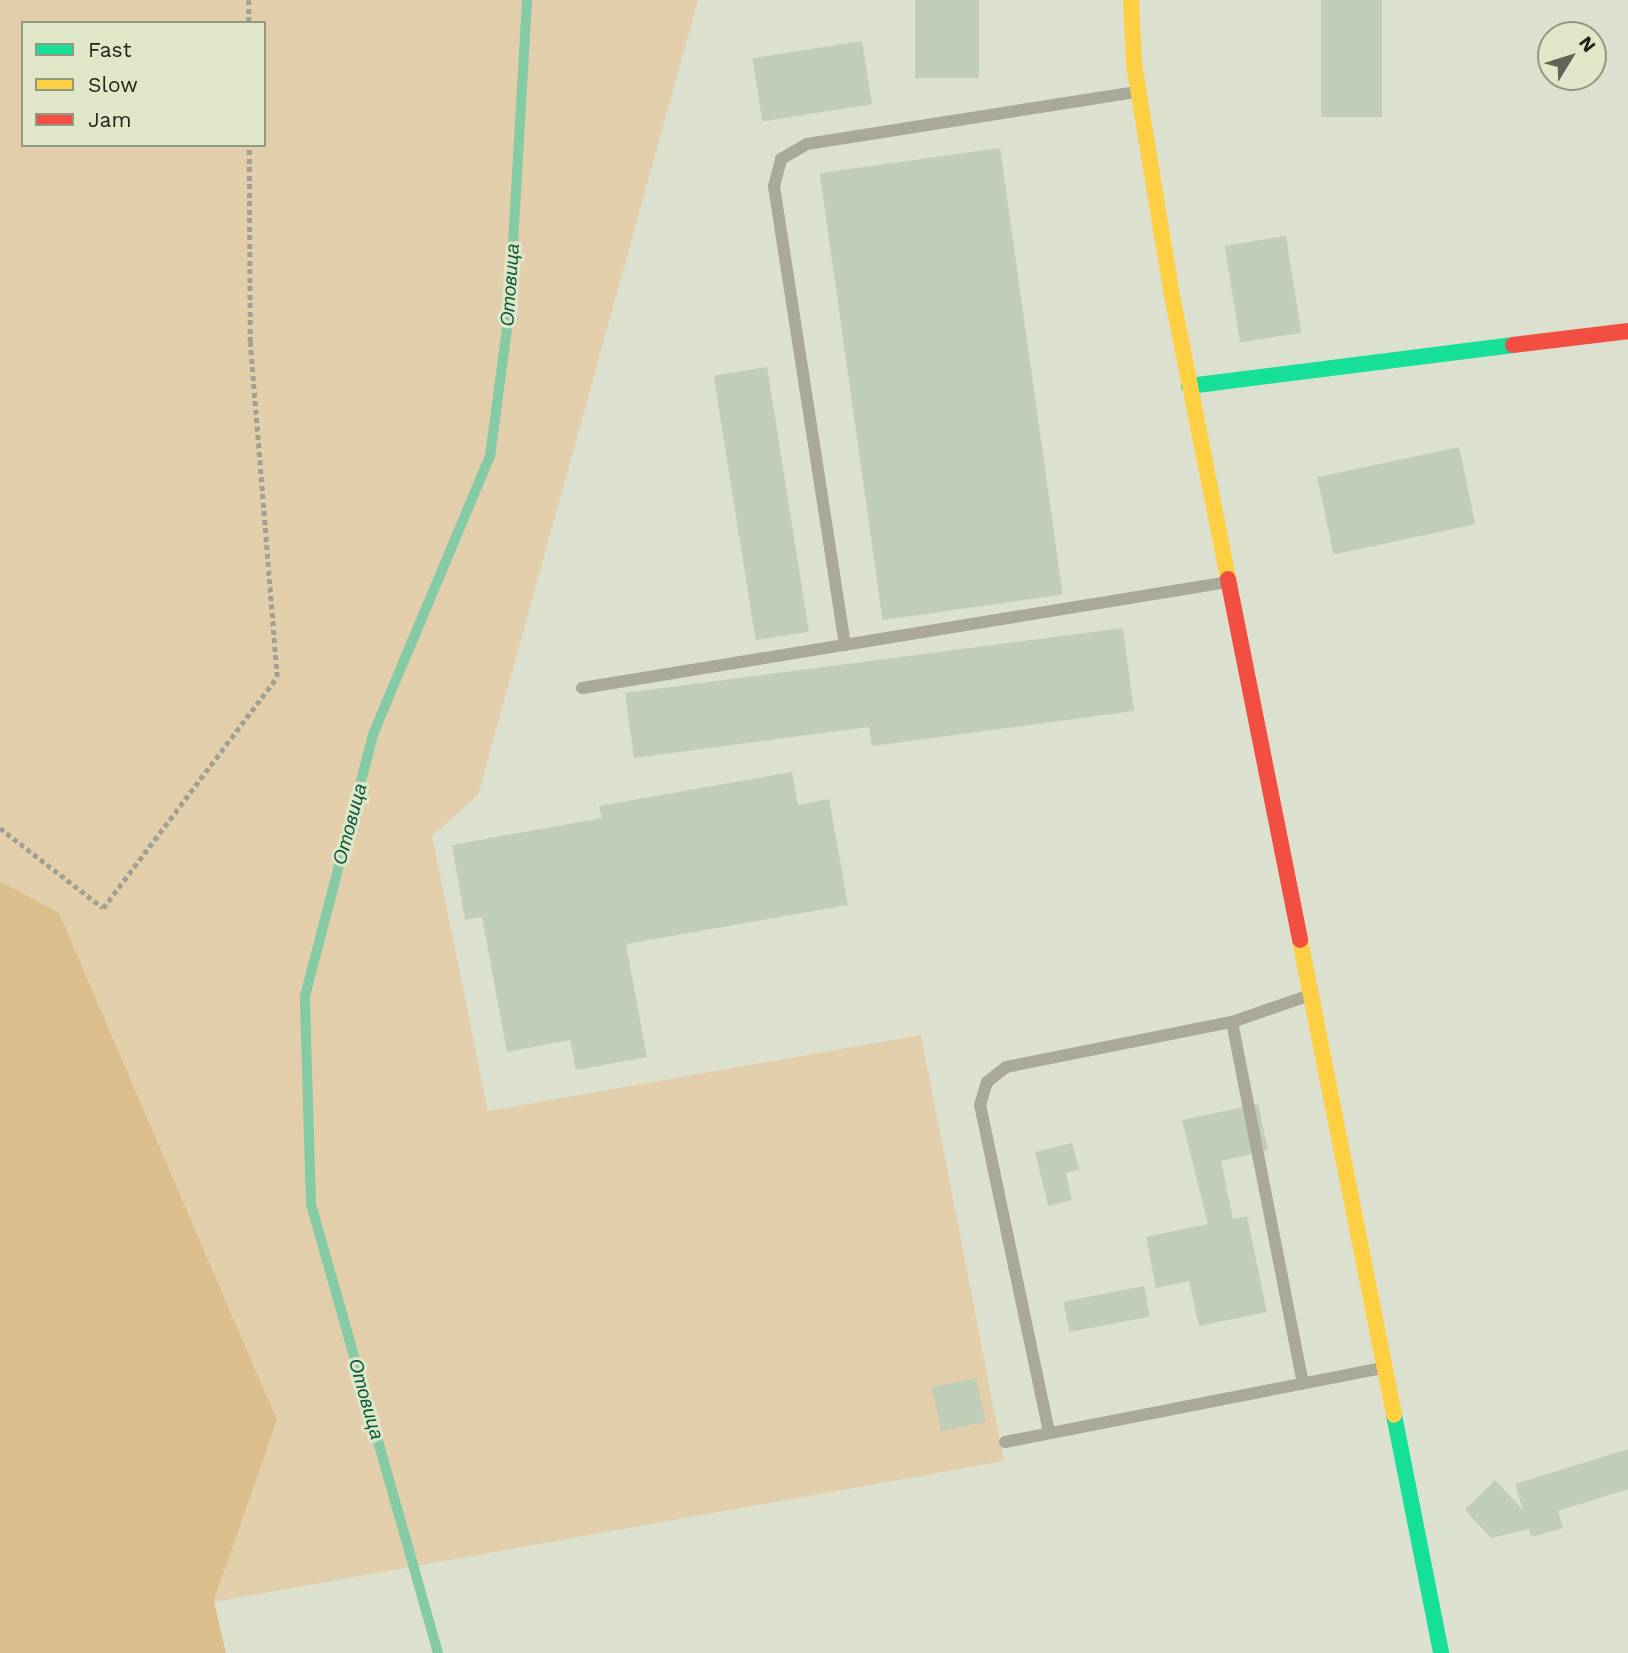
<!DOCTYPE html>
<meta charset="utf-8">
<style>
body{margin:0}
#map{position:relative;width:1628px;height:1653px;overflow:hidden;background:#dce0cf;font-family:"Work Sans",sans-serif}
div>[style]{position:absolute}
[style*='--x']{left:calc(var(--x)*1px);top:calc(var(--y)*1px);width:calc(var(--w)*1px);rotate:calc(var(--a)*1deg)}
.green>*{inset:0;background:#e2ceab}
.forest>*{inset:0;background:#dbbe8b}
.stream>*{height:10px;margin:-5px;padding:0 5px;transform-origin:5px;border-radius:5px;background:#83caa5}
.building>*{inset:0;background:#c0cdb7;transform-origin:0 0}
.path>*{height:4.5px;margin-top:-2.25px;transform-origin:0;background:repeating-linear-gradient(90deg,#a0a094 0 5px,transparent 0 8.5px)}
.lane>*{height:12px;margin:-6px;padding:0 6px;transform-origin:6px;border-radius:6px;background:#a9a899}
.fast>*{height:16px;margin:-8px;padding:0 8px;transform-origin:8px;border-radius:8px;background:#16e098}
.slow>*{height:16px;margin:-8px;padding:0 8px;transform-origin:8px;border-radius:8px;background:#ffcf43}
.jam>*{height:16px;margin:-8px;padding:0 8px;transform-origin:8px;border-radius:8px;background:#f24e42}
span{translate:-50% -50%;white-space:nowrap;text-align:center;line-height:1.15;-webkit-text-stroke:6px #dfe7c8;paint-order:stroke}
.water-label{font-size:19px;color:#085a3c;font-style:italic}
.legend{position:absolute;left:21px;top:21px;width:245px;height:126px;box-sizing:border-box;background:#dfe7c8;border:2px solid #929881;margin:0;padding:9px 12px;list-style:none;font-size:21px;color:#1f2217}
.legend li{display:flex;align-items:center;gap:14px;height:35px}
.legend b{width:35px;border:2px solid #929881}
.north{position:absolute;left:1537px;top:21px;width:70px;height:70px;box-sizing:border-box;background:#dfe7c8;border:2px solid #929881;border-radius:50%;rotate:52deg;font-size:19px;font-weight:700;line-height:28px;text-align:center;color:#1f2217}
.north::after{content:'';display:block;margin:auto;width:24px;height:32px;background:#616457;clip-path:polygon(50% 0,100% 100%,50% 72%,0 100%)}
</style>
<div id="map">
<div class="green">
<div style="clip-path:polygon(evenodd,0 0,698px 0,478px 795px,432px 836px,488px 1111px,921px 1035px,1004px 1461px,214px 1602px,277px 1420px,59px 913px,0 881px,0 0,23px 23px,264px 23px,264px 145px,23px 145px,23px 23px)"></div>
</div>
<div class="forest">
<div style="clip-path:polygon(0 881px,59px 913px,277px 1420px,214px 1601px,226px 1653px,0 1653px)"></div>
</div>
<div class="stream">
<div style="--x:438;--y:1653;--w:467;--a:-105.8"></div>
<div style="--x:311;--y:1204;--w:208;--a:-91.7"></div>
<div style="--x:305;--y:996;--w:273;--a:-75.4"></div>
<div style="--x:374;--y:732;--w:299;--a:-67.2"></div>
<div style="--x:490;--y:456;--w:144;--a:-82.4"></div>
<div style="--x:509;--y:313;--w:314;--a:-86.7"></div>
</div>
<div class="building">
<div style="left:915px;top:0;width:64px;height:78px"></div>
<div style="left:1321px;top:0;width:61px;height:117px"></div>
<div style="left:862px;top:41px;width:64px;height:111px;rotate:81deg"></div>
<div style="left:1000px;top:148px;width:451px;height:182px;rotate:82deg"></div>
<div style="left:1286px;top:236px;width:98px;height:62px;rotate:81deg"></div>
<div style="left:767px;top:367px;width:268px;height:54px;rotate:81deg"></div>
<div style="left:1459px;top:447px;width:79px;height:145px;rotate:78deg"></div>
<div style="clip-path:polygon(1123px 628px,1134px 711px,872px 746px,869px 727px,634px 758px,625px 693px)"></div>
<div style="clip-path:polygon(792px 772px,798px 805px,829px 799px,848px 905px,626px 944px,647px 1057px,576px 1070px,570px 1040px,507px 1052px,482px 917px,465px 920px,452px 845px,602px 818px,599px 806px)"></div>
<div style="clip-path:polygon(1258px 1104px,1268px 1150px,1221px 1161px,1233px 1219px,1247px 1216px,1267px 1312px,1199px 1326px,1189px 1281px,1156px 1288px,1146px 1237px,1208px 1224px,1182px 1120px)"></div>
<div style="clip-path:polygon(1072px 1143px,1079px 1170px,1066px 1173px,1072px 1200px,1048px 1206px,1035px 1152px)"></div>
<div style="left:1144px;top:1286px;width:31px;height:82px;rotate:79deg"></div>
<div style="left:976px;top:1378px;width:45px;height:45px;rotate:78deg"></div>
<div style="clip-path:polygon(1628px 1449px,1628px 1489px,1558px 1511px,1563px 1528px,1532px 1537px,1529px 1529px,1491px 1538px,1465px 1510px,1495px 1480px,1523px 1510px,1515px 1484px)"></div>
</div>
<div class="path">
<div style="--x:249;--y:0;--w:23;--a:90"></div>
<div style="--x:0;--y:828;--w:130;--a:37.8"></div>
<div style="--x:103;--y:908;--w:289;--a:-53"></div>
<div style="--x:277;--y:677;--w:336;--a:-94.6"></div>
<div style="--x:250;--y:342;--w:197;--a:-90.3"></div>
</div>
<div class="lane">
<div style="--x:845;--y:645;--w:464;--a:-98.8"></div>
<div style="--x:774;--y:186;--w:28;--a:-75"></div>
<div style="--x:781;--y:159;--w:30;--a:-30"></div>
<div style="--x:807;--y:144;--w:332;--a:-9"></div>
<div style="--x:582;--y:688;--w:655;--a:-9.32"></div>
<div style="--x:1232;--y:1022;--w:368;--a:78.9"></div>
<div style="--x:1049;--y:1432;--w:334;--a:-101.9"></div>
<div style="--x:980;--y:1105;--w:24;--a:-73"></div>
<div style="--x:987;--y:1082;--w:24;--a:-38"></div>
<div style="--x:1006;--y:1067;--w:230;--a:-11.3"></div>
<div style="--x:1232;--y:1022;--w:83;--a:-19.1"></div>
<div style="--x:1005;--y:1442;--w:384;--a:-11.1"></div>
</div>
<div class="fast">
<div style="--x:1189;--y:386;--w:327;--a:-7.2"></div>
<div style="--x:1394;--y:1415;--w:243;--a:78.8"></div>
</div>
<div class="slow">
<div style="--x:1131;--y:0;--w:64;--a:87.3"></div>
<div style="--x:1134;--y:64;--w:234;--a:80.7"></div>
<div style="--x:1172;--y:295;--w:289;--a:78.8"></div>
<div style="--x:1300;--y:940;--w:484;--a:78.8"></div>
</div>
<div class="jam">
<div style="--x:1513;--y:345;--w:116;--a:-6.9"></div>
<div style="--x:1228;--y:579;--w:368;--a:78.7"></div>
</div>
<div class="water-label">
<span style="left:510px;top:285px;rotate:-86deg">Отовица</span>
<span style="left:350px;top:824px;rotate:-75deg">Отовица</span>
<span style="left:366px;top:1399px;rotate:74deg">Отовица</span>
</div>
<ul class="legend">
<li><b style="height:9px;background:#16e098"></b>Fast</li>
<li><b style="height:9px;background:#ffcf43"></b>Slow</li>
<li><b style="height:9px;background:#f24e42"></b>Jam</li>
</ul>
<div class="north">N</div>
</div>
